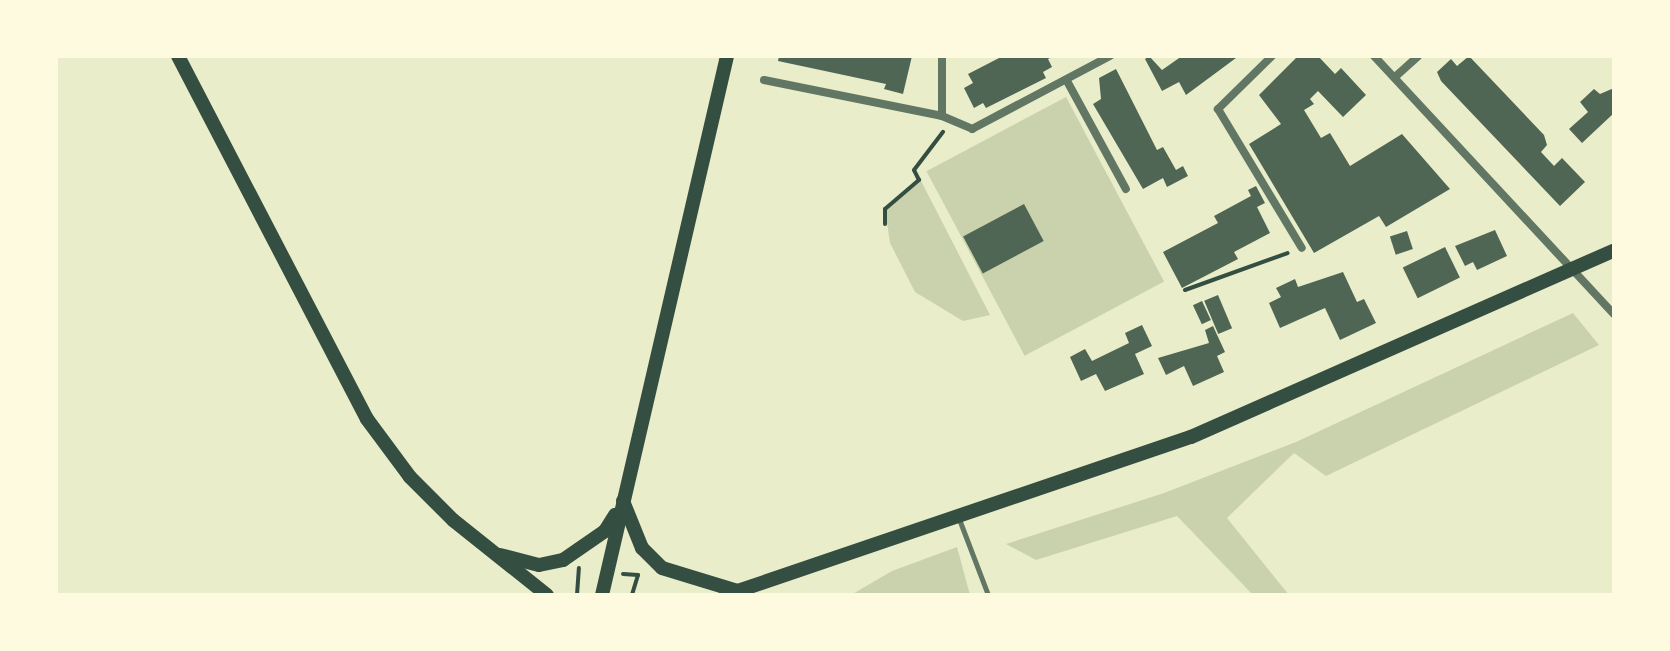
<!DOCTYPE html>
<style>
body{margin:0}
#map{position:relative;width:1670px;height:651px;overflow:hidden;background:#e9edc9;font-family:"DM Sans",sans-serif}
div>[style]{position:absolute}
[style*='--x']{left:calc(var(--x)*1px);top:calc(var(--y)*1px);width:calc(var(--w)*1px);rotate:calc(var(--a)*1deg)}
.green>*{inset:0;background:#cad2ad;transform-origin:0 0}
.building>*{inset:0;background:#4f6655;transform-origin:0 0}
.path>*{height:4px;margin:-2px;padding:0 2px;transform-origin:2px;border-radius:2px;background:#344e41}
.service>*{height:5px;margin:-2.5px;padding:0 2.5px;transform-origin:2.5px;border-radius:2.5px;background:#617663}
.minor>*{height:8px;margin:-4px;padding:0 4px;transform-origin:4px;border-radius:4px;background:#617663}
.secondary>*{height:14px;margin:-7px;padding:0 7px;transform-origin:7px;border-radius:7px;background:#344e41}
span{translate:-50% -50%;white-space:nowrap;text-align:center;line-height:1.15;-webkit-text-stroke:7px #fefae0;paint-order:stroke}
.frame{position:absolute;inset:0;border:58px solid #fefae0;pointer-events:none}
</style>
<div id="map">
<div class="green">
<div style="left:1066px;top:97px;width:209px;height:158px;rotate:62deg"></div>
<div style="clip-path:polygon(917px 173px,990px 315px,963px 321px,915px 292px,890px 243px,885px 209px,917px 181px)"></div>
<div style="clip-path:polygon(1573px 313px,1599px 345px,1326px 476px,1294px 453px,1227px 518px,1289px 595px,1253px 595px,1177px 516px,1036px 560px,1006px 544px,1164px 493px,1296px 442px)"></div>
<div style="clip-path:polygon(957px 547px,970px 595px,851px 595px,892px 571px)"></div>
</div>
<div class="building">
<div style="clip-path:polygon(779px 56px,912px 56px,903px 94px,884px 89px,886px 84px,778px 61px)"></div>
<div style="clip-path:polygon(1003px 56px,1054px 56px,1048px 59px,1052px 67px,1043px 72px,1046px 78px,986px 108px,983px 103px,974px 108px,964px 88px,973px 83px,968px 74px)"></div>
<div style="clip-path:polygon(1149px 56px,1162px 70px,1182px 56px,1236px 58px,1186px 95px,1179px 82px,1162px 91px,1145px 59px)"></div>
<div style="clip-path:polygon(1298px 56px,1318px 56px,1335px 74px,1341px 68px,1366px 95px,1343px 117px,1318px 91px,1310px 99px,1314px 104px,1304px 110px,1321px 138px,1330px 133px,1350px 166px,1402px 134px,1450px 189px,1386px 227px,1379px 216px,1314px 253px,1249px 144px,1281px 124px,1259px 95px)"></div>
<div style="clip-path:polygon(1469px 56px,1544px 135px,1547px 145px,1541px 152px,1554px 166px,1562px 158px,1585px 182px,1560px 206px,1441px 81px,1437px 72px,1451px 59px,1457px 66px)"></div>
<div style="clip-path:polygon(1116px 69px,1157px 150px,1163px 147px,1176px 170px,1183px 166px,1188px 176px,1167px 187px,1163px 178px,1143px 189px,1093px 104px,1101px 99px,1099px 78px)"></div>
<div style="clip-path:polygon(1614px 88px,1614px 113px,1582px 143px,1569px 129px,1588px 112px,1580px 102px,1594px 89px,1600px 94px)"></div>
<div style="clip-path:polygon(1256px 186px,1265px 203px,1257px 207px,1270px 233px,1234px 252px,1238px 259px,1182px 288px,1163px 252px,1218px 223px,1214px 216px,1251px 196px,1248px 190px)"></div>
<div style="left:1024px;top:204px;width:42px;height:69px;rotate:62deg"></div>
<div style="clip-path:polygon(1495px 230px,1507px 256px,1477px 270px,1473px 262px,1465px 266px,1455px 246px)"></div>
<div style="left:1407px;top:231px;width:19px;height:18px;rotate:72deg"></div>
<div style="left:1445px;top:247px;width:34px;height:47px;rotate:64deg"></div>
<div style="clip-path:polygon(1343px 272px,1357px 302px,1364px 299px,1376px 323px,1340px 340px,1325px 308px,1280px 328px,1269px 303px,1281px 297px,1276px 288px,1295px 279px,1298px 287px)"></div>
<div style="left:1218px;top:295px;width:36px;height:15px;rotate:67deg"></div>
<div style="left:1202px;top:301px;width:21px;height:10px;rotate:65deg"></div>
<div style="clip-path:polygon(1142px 325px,1152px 346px,1135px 354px,1144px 374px,1105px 391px,1096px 374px,1081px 381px,1070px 357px,1085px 349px,1092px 361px,1129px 343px,1125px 333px)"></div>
<div style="clip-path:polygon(1213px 326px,1225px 352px,1217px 356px,1224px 372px,1193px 386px,1184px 366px,1166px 375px,1158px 358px,1209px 343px,1205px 330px)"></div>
</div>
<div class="path">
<div style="--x:885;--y:224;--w:15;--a:-90"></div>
<div style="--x:885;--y:209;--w:45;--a:-40.5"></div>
<div style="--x:919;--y:180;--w:11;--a:-117"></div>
<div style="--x:914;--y:170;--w:48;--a:-52.7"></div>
<div style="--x:1185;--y:290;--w:109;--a:-19.8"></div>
<div style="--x:623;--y:574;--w:15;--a:4"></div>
<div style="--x:638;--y:575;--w:21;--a:107"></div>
<div style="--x:577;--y:595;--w:27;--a:-86"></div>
</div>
<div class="service">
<div style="--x:959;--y:519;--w:81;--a:69.1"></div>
</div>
<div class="minor">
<div style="--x:942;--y:56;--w:60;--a:90"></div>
<div style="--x:1272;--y:56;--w:76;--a:135.5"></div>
<div style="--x:1218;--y:109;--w:162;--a:58.9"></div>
<div style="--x:1374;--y:56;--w:352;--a:47.1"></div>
<div style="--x:1395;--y:77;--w:31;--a:-42"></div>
<div style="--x:764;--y:80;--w:182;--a:11.4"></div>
<div style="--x:942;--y:116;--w:33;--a:23"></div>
<div style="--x:972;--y:129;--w:156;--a:-27.9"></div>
<div style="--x:1067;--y:81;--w:123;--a:61.4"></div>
</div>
<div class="secondary">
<div style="--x:178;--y:56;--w:409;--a:62.5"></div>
<div style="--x:367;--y:419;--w:72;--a:53.4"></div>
<div style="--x:410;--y:477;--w:61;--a:45"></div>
<div style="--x:453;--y:520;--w:120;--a:38.6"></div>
<div style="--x:623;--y:501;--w:51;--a:68"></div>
<div style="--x:642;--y:548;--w:28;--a:45"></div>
<div style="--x:662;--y:568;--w:78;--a:17"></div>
<div style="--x:500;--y:555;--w:40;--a:14.4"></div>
<div style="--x:539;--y:565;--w:25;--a:-12"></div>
<div style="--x:563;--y:560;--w:51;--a:-34.6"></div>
<div style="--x:605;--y:531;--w:19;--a:-58"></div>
<div style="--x:602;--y:595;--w:553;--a:-76.94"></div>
<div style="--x:726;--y:595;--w:491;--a:-18.8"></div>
<div style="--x:1191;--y:437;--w:462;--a:-23.8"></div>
</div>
<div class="frame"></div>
</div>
